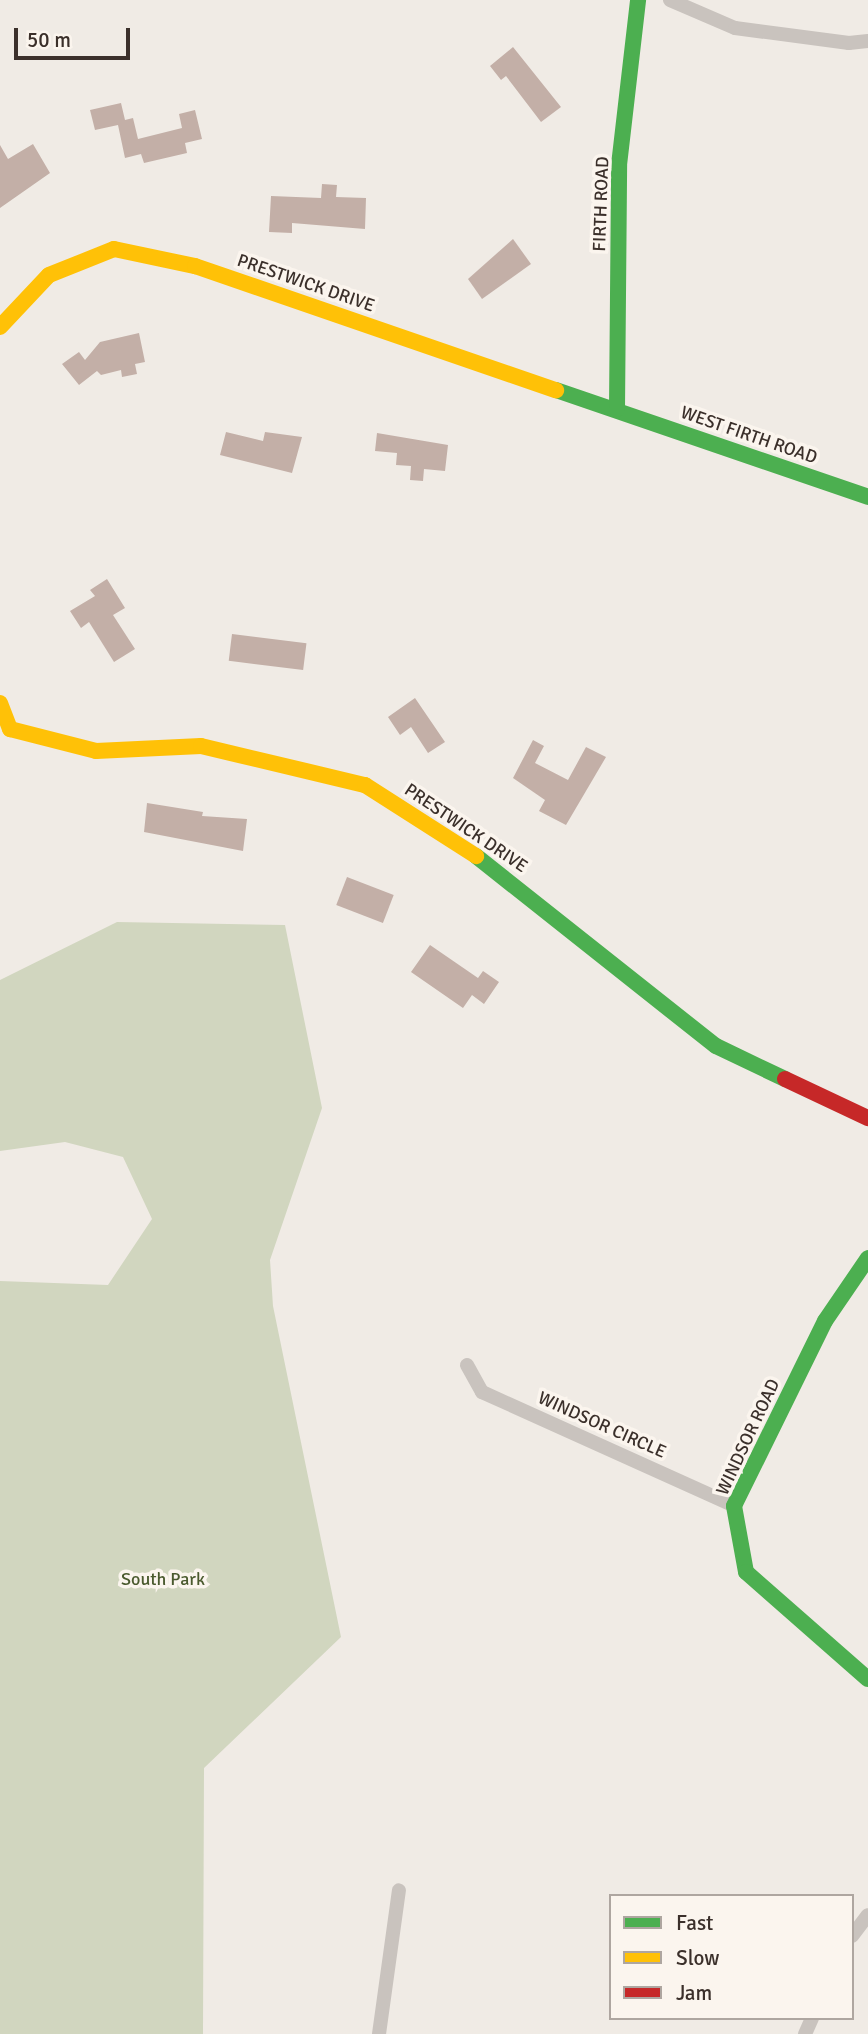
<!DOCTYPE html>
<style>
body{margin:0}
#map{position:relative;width:868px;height:2034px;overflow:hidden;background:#f0ebe5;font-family:Signika,sans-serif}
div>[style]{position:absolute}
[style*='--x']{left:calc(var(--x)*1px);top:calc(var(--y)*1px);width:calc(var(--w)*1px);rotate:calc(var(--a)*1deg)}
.green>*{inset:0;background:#d1d6bf}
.building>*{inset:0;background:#c3afa7;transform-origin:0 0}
.street>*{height:14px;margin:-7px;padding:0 7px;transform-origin:7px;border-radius:7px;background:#c9c3be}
.fast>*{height:16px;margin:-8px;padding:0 8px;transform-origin:8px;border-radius:8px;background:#4caf50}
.slow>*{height:16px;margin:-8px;padding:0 8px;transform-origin:8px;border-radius:8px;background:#ffc107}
.jam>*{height:16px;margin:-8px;padding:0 8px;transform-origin:8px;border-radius:8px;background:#c62828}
span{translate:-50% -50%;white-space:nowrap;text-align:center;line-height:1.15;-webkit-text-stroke:7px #fbf5ee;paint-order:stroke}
.street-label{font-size:18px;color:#3b302b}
.park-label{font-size:18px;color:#4a5a2e}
.legend{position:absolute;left:609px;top:1894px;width:245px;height:126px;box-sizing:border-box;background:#fbf5ee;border:2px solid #aea6a0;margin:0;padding:9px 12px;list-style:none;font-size:21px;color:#3b302b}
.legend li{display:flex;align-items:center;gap:14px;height:35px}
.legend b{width:35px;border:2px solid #aea6a0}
.scale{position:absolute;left:14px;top:28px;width:116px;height:32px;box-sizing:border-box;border:4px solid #3b302b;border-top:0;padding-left:9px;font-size:21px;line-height:24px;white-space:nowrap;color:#3b302b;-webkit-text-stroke:5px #fbf5ee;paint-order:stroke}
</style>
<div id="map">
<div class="green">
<div style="clip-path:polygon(117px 922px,285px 925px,322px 1108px,270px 1260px,273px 1306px,341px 1637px,204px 1768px,203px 2034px,0 2034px,0 1281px,108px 1285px,152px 1219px,123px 1157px,65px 1142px,0 1151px,0 980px)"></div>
</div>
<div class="building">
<div style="clip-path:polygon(513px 47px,561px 107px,541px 122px,506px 76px,501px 80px,490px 66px)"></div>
<div style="clip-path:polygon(121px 103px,125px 120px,133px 118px,138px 139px,182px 128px,179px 114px,195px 110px,202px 139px,185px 143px,187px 153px,144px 163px,141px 154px,125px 158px,118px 125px,95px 130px,90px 110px)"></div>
<div style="clip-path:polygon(33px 144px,50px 173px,0 208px,0 145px,8px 159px)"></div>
<div style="clip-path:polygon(322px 184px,337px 185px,336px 197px,366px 198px,365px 229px,292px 223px,292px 233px,269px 232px,271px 196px,321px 198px)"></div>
<div style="clip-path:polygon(513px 239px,531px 264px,482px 299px,468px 279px)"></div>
<div style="clip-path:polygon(139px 333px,145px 362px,135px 364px,137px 374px,122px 377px,121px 370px,101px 375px,97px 371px,79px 385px,62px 364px,79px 352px,85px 360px,100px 342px)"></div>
<div style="clip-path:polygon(226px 432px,263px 441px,265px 432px,302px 437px,292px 473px,220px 455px)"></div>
<div style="clip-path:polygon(377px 433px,448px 445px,445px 471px,424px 469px,423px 481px,410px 480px,411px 466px,396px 465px,397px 453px,375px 451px)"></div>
<div style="clip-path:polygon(107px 579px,125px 608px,113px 615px,135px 649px,114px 662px,89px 622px,81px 628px,70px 611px,95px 596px,90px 590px)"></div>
<div style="left:232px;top:634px;width:75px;height:27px;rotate:7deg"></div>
<div style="clip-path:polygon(415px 698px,445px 742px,428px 753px,411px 727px,400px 735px,388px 717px)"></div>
<div style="clip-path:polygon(533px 740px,544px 746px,535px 763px,568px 780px,586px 747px,606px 757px,566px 825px,539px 811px,545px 800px,513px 778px)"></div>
<div style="clip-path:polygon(147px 803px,203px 812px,202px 816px,247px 819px,243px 851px,144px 832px)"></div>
<div style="left:347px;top:877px;width:50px;height:30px;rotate:21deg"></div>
<div style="clip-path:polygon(430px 945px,478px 978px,483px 971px,499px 982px,484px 1004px,472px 995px,463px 1008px,411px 972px)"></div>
</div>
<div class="street">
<div style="--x:670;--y:0;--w:71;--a:23.3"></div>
<div style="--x:735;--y:28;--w:115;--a:7.5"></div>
<div style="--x:849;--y:43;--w:19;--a:-6"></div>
<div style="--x:467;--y:1365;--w:31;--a:61"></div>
<div style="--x:482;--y:1392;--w:277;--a:24.3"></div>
<div style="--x:852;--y:1936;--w:26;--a:-53"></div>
<div style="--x:379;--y:2034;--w:145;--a:-82.1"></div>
<div style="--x:805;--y:2034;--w:17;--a:-66"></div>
</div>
<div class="fast">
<div style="--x:556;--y:390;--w:330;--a:18.9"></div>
<div style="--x:617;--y:409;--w:244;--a:-89.5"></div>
<div style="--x:619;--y:165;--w:166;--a:-83.4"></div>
<div style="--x:476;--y:856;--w:306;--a:38.4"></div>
<div style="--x:716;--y:1046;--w:76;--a:25.6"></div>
<div style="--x:868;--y:1258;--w:76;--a:124.3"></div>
<div style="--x:825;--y:1321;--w:206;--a:116.2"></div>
<div style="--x:734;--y:1506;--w:67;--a:79.7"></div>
<div style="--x:746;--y:1572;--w:162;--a:41.3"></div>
</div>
<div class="slow">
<div style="--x:0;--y:327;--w:71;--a:-46.7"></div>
<div style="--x:49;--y:275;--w:70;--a:-21.8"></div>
<div style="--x:114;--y:249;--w:83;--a:11.9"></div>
<div style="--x:195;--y:266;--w:382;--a:19"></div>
<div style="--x:0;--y:703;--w:28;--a:69"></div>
<div style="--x:10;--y:729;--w:89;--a:14.3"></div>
<div style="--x:96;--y:751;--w:105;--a:-2.7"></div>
<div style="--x:201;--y:746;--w:169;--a:13.4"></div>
<div style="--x:365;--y:785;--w:132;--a:32.6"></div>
</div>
<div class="jam">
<div style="--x:785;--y:1079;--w:92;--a:25.2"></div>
</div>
<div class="street-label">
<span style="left:601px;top:204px;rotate:-88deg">FIRTH ROAD</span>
<span style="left:306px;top:283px;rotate:19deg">PRESTWICK DRIVE</span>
<span style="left:749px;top:435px;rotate:19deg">WEST FIRTH ROAD</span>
<span style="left:466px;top:828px;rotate:34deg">PRESTWICK DRIVE</span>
<span style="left:602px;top:1425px;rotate:24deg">WINDSOR CIRCLE</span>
<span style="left:748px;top:1437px;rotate:-65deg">WINDSOR ROAD</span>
</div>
<div class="park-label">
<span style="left:163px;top:1579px">South Park</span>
</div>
<ul class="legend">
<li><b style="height:9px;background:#4caf50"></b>Fast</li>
<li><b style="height:9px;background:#ffc107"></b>Slow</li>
<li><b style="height:9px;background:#c62828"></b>Jam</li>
</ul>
<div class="scale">50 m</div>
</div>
